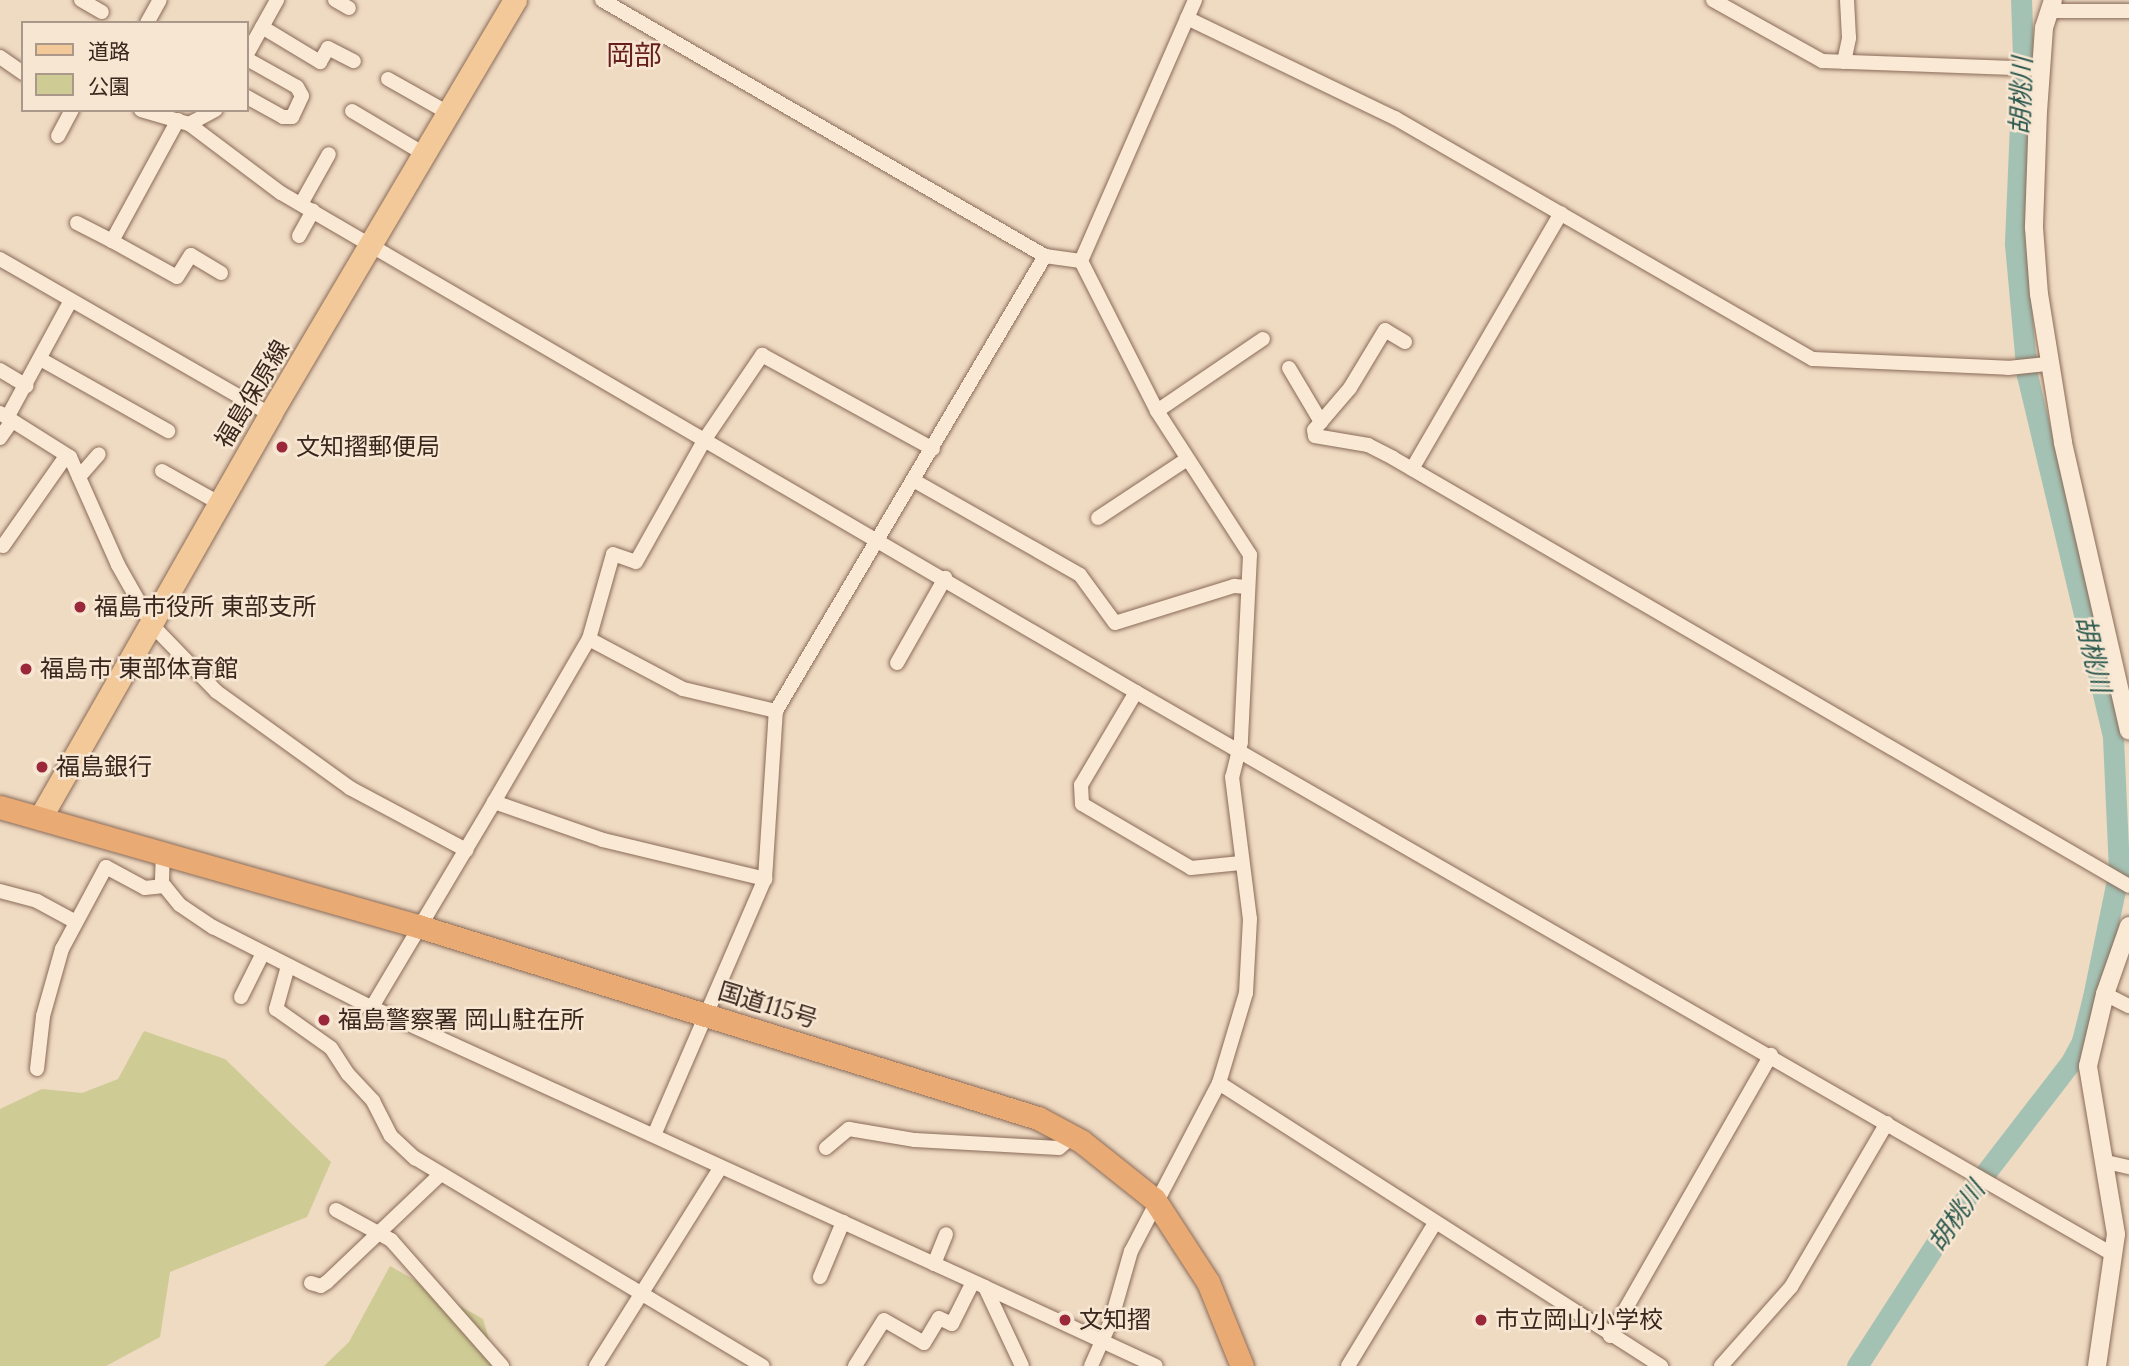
<!DOCTYPE html>
<meta charset="utf-8">
<style>
body{margin:0}
#map{position:relative;width:2129px;height:1366px;overflow:hidden;background:#efdac2;font-family:Lora,"Noto Sans JP",serif}
div>[style]{position:absolute}
[style*='--x']{left:calc(var(--x)*1px);top:calc(var(--y)*1px);width:calc(var(--w)*1px);rotate:calc(var(--a)*1deg)}
.green>*{inset:0;background:#cecb95}
.river>*{height:21px;margin:-10.5px;padding:0 10.5px;transform-origin:10.5px;border-radius:10.5px;background:#a4c2b4}
.roads{filter:drop-shadow(0 0 2px #896b59) drop-shadow(0 0 2px #896b59)}
.minor>*{height:14px;margin:-7px;padding:0 7px;transform-origin:7px;border-radius:7px;background:#fae9d5}
.tertiary>*{height:18px;margin:-9px;padding:0 9px;transform-origin:9px;border-radius:9px;background:#fae9d5}
.primary>*{height:23px;margin:-11.5px;padding:0 11.5px;transform-origin:11.5px;border-radius:11.5px;background:#f3c999}
.trunk>*{height:23px;margin:-11.5px;padding:0 11.5px;transform-origin:11.5px;border-radius:11.5px;background:#eaaa74}
.dots>*{width:19px;height:19px;translate:-50% -50%;box-sizing:border-box;border:4px solid #f6e6d2;border-radius:50%}
span{translate:-50% -50%;white-space:nowrap;text-align:center;line-height:1.15;-webkit-text-stroke:5px #f6e6d2;paint-order:stroke}
.street-label{font-size:24px;color:#39261d}
.poi-label{font-size:24px;color:#39261d}
.left{translate:0 -50%;text-align:left}
.water-label{font-size:26px;color:#2c594f;font-style:italic}
.quarter-label{font-size:28px;color:#671f1b}
.legend{position:absolute;left:21px;top:21px;width:228px;height:91px;box-sizing:border-box;background:#f6e6d2;border:2px solid #aa998a;margin:0;padding:9px 12px;list-style:none;font-size:21px;color:#39261d}
.legend li{display:flex;align-items:center;gap:14px;height:35px}
.legend b{width:35px;border:2px solid #aa998a}
</style>
<div id="map">
<div class="green">
<div style="clip-path:polygon(144px 1031px,225px 1059px,331px 1162px,307px 1217px,170px 1272px,160px 1337px,106px 1366px,0 1366px,0 1109px,42px 1089px,82px 1093px,118px 1079px)"></div>
<div style="clip-path:polygon(390px 1266px,483px 1319px,497px 1366px,324px 1366px,349px 1342px)"></div>
</div>
<div class="river">
<div style="--x:1857;--y:1366;--w:190;--a:-57.2"></div>
<div style="--x:1960;--y:1206;--w:182;--a:-52.4"></div>
<div style="--x:2071;--y:1062;--w:24;--a:-62"></div>
<div style="--x:2082;--y:1041;--w:45;--a:-76"></div>
<div style="--x:2093;--y:997;--w:130;--a:-78.4"></div>
<div style="--x:2119;--y:870;--w:134;--a:-92.6"></div>
<div style="--x:2113;--y:736;--w:370;--a:-103.4"></div>
<div style="--x:2027;--y:376;--w:134;--a:-95.2"></div>
<div style="--x:2015;--y:243;--w:187;--a:-87.6"></div>
<div style="--x:2023;--y:56;--w:56;--a:-92"></div>
</div>
<div class="roads">
<div class="minor">
<div style="--x:81;--y:0;--w:24;--a:30"></div>
<div style="--x:335;--y:0;--w:16;--a:30"></div>
<div style="--x:602;--y:0;--w:512;--a:30.02"></div>
<div style="--x:1713;--y:0;--w:125;--a:29.2"></div>
<div style="--x:1822;--y:61;--w:219;--a:2.1"></div>
<div style="--x:2049;--y:11;--w:80;--a:0"></div>
<div style="--x:1187;--y:18;--w:231;--a:25.7"></div>
<div style="--x:1395;--y:118;--w:482;--a:30"></div>
<div style="--x:1813;--y:359;--w:195;--a:2.6"></div>
<div style="--x:2008;--y:368;--w:39;--a:-6"></div>
<div style="--x:147;--y:23;--w:26;--a:-61"></div>
<div style="--x:262;--y:27;--w:68;--a:31.1"></div>
<div style="--x:320;--y:62;--w:16;--a:-60"></div>
<div style="--x:328;--y:48;--w:29;--a:27"></div>
<div style="--x:247;--y:54;--w:62;--a:-60.9"></div>
<div style="--x:0;--y:57;--w:28;--a:35"></div>
<div style="--x:247;--y:59;--w:57;--a:29.2"></div>
<div style="--x:297;--y:87;--w:10;--a:61"></div>
<div style="--x:302;--y:96;--w:23;--a:115"></div>
<div style="--x:292;--y:117;--w:9;--a:180"></div>
<div style="--x:283;--y:117;--w:41;--a:-150.9"></div>
<div style="--x:1844;--y:62;--w:25;--a:-78"></div>
<div style="--x:1849;--y:38;--w:38;--a:-93"></div>
<div style="--x:388;--y:79;--w:71;--a:29.4"></div>
<div style="--x:141;--y:110;--w:50;--a:16.3"></div>
<div style="--x:189;--y:124;--w:115;--a:36.9"></div>
<div style="--x:281;--y:193;--w:990;--a:30.27"></div>
<div style="--x:1136;--y:692;--w:108;--a:120.6"></div>
<div style="--x:1081;--y:785;--w:19;--a:87"></div>
<div style="--x:1082;--y:804;--w:126;--a:30.4"></div>
<div style="--x:1191;--y:868;--w:50;--a:-5.7"></div>
<div style="--x:352;--y:111;--w:86;--a:30.7"></div>
<div style="--x:178;--y:120;--w:138;--a:118.6"></div>
<div style="--x:112;--y:241;--w:74;--a:29"></div>
<div style="--x:177;--y:277;--w:26;--a:-58"></div>
<div style="--x:191;--y:255;--w:35;--a:31"></div>
<div style="--x:189;--y:124;--w:30;--a:-28"></div>
<div style="--x:58;--y:136;--w:30;--a:-62"></div>
<div style="--x:301;--y:204;--w:57;--a:-60.8"></div>
<div style="--x:77;--y:223;--w:39;--a:27"></div>
<div style="--x:299;--y:236;--w:29;--a:-61"></div>
<div style="--x:0;--y:259;--w:311;--a:29.9"></div>
<div style="--x:1081;--y:261;--w:168;--a:63.1"></div>
<div style="--x:1157;--y:411;--w:171;--a:57.1"></div>
<div style="--x:1250;--y:555;--w:187;--a:92.8"></div>
<div style="--x:1241;--y:742;--w:36;--a:104"></div>
<div style="--x:1232;--y:777;--w:143;--a:82.8"></div>
<div style="--x:1250;--y:919;--w:74;--a:93.1"></div>
<div style="--x:1246;--y:993;--w:94;--a:106.7"></div>
<div style="--x:1219;--y:1083;--w:190;--a:117.6"></div>
<div style="--x:1131;--y:1251;--w:73;--a:105.9"></div>
<div style="--x:1111;--y:1321;--w:49;--a:114"></div>
<div style="--x:1405;--y:342;--w:23;--a:-149"></div>
<div style="--x:1385;--y:330;--w:68;--a:121.1"></div>
<div style="--x:1350;--y:388;--w:55;--a:130.6"></div>
<div style="--x:1314;--y:430;--w:6;--a:81"></div>
<div style="--x:1315;--y:436;--w:54;--a:9.6"></div>
<div style="--x:1368;--y:445;--w:28;--a:27"></div>
<div style="--x:1393;--y:458;--w:851;--a:30.18"></div>
<div style="--x:42;--y:360;--w:145;--a:29.4"></div>
<div style="--x:1289;--y:368;--w:63;--a:59.3"></div>
<div style="--x:0;--y:370;--w:31;--a:31"></div>
<div style="--x:1157;--y:411;--w:128;--a:-34.2"></div>
<div style="--x:0;--y:413;--w:83;--a:32.2"></div>
<div style="--x:70;--y:457;--w:118;--a:66"></div>
<div style="--x:118;--y:565;--w:69;--a:60.5"></div>
<div style="--x:152;--y:625;--w:93;--a:45.9"></div>
<div style="--x:217;--y:692;--w:164;--a:35.8"></div>
<div style="--x:350;--y:788;--w:132;--a:28.1"></div>
<div style="--x:7;--y:418;--w:134;--a:-61.5"></div>
<div style="--x:0;--y:438;--w:21;--a:-55"></div>
<div style="--x:1412;--y:469;--w:296;--a:-59.8"></div>
<div style="--x:162;--y:471;--w:65;--a:29.3"></div>
<div style="--x:79;--y:477;--w:30;--a:-49"></div>
<div style="--x:913;--y:480;--w:192;--a:29.6"></div>
<div style="--x:1080;--y:575;--w:59;--a:53.9"></div>
<div style="--x:1115;--y:623;--w:125;--a:-17.3"></div>
<div style="--x:1234;--y:586;--w:14;--a:4"></div>
<div style="--x:1098;--y:518;--w:107;--a:-33.5"></div>
<div style="--x:3;--y:546;--w:110;--a:-55"></div>
<div style="--x:589;--y:639;--w:106;--a:28"></div>
<div style="--x:683;--y:689;--w:96;--a:13.3"></div>
<div style="--x:897;--y:663;--w:98;--a:-60.5"></div>
<div style="--x:1136;--y:692;--w:1128;--a:29.93"></div>
<div style="--x:494;--y:802;--w:189;--a:-59.8"></div>
<div style="--x:589;--y:639;--w:88;--a:-74.2"></div>
<div style="--x:613;--y:554;--w:24;--a:19"></div>
<div style="--x:636;--y:562;--w:141;--a:-60.7"></div>
<div style="--x:705;--y:439;--w:102;--a:-55.8"></div>
<div style="--x:762;--y:355;--w:195;--a:28.8"></div>
<div style="--x:163;--y:851;--w:32;--a:92"></div>
<div style="--x:162;--y:883;--w:28;--a:51"></div>
<div style="--x:180;--y:905;--w:40;--a:34"></div>
<div style="--x:213;--y:927;--w:175;--a:26.9"></div>
<div style="--x:369;--y:1006;--w:677;--a:24.52"></div>
<div style="--x:985;--y:1287;--w:87;--a:64.9"></div>
<div style="--x:0;--y:891;--w:38;--a:15"></div>
<div style="--x:37;--y:901;--w:42;--a:28.4"></div>
<div style="--x:288;--y:966;--w:45;--a:105.6"></div>
<div style="--x:276;--y:1009;--w:67;--a:35.3"></div>
<div style="--x:331;--y:1048;--w:31;--a:57"></div>
<div style="--x:348;--y:1074;--w:37;--a:47"></div>
<div style="--x:373;--y:1101;--w:39;--a:63"></div>
<div style="--x:391;--y:1136;--w:33;--a:43"></div>
<div style="--x:415;--y:1158;--w:405;--a:30.9"></div>
<div style="--x:2105;--y:994;--w:27;--a:27"></div>
<div style="--x:241;--y:997;--w:49;--a:-63.4"></div>
<div style="--x:372;--y:1007;--w:239;--a:-59.2"></div>
<div style="--x:494;--y:802;--w:115;--a:19.2"></div>
<div style="--x:603;--y:840;--w:167;--a:13.5"></div>
<div style="--x:37;--y:1069;--w:53;--a:-83.5"></div>
<div style="--x:43;--y:1016;--w:70;--a:-74.2"></div>
<div style="--x:62;--y:949;--w:93;--a:-61.8"></div>
<div style="--x:106;--y:867;--w:44;--a:28.3"></div>
<div style="--x:145;--y:888;--w:19;--a:-6"></div>
<div style="--x:1219;--y:1083;--w:525;--a:32.63"></div>
<div style="--x:654;--y:1135;--w:279;--a:-66.6"></div>
<div style="--x:765;--y:879;--w:168;--a:-86.3"></div>
<div style="--x:776;--y:711;--w:529;--a:-59.41"></div>
<div style="--x:1045;--y:256;--w:36;--a:8"></div>
<div style="--x:1081;--y:261;--w:285;--a:-66.4"></div>
<div style="--x:826;--y:1148;--w:30;--a:-40"></div>
<div style="--x:849;--y:1129;--w:67;--a:9.5"></div>
<div style="--x:915;--y:1140;--w:144;--a:3.2"></div>
<div style="--x:1059;--y:1148;--w:18;--a:-41"></div>
<div style="--x:2102;--y:1161;--w:28;--a:13"></div>
<div style="--x:336;--y:1210;--w:63;--a:28.6"></div>
<div style="--x:391;--y:1240;--w:168;--a:48.6"></div>
<div style="--x:934;--y:1264;--w:32;--a:-68"></div>
<div style="--x:820;--y:1277;--w:60;--a:-67.3"></div>
<div style="--x:311;--y:1283;--w:10;--a:17"></div>
<div style="--x:321;--y:1286;--w:7;--a:-34"></div>
<div style="--x:327;--y:1282;--w:157;--a:-43.5"></div>
<div style="--x:985;--y:1287;--w:188;--a:24.8"></div>
<div style="--x:1610;--y:1336;--w:324;--a:-60.2"></div>
<div style="--x:596;--y:1366;--w:234;--a:-57.9"></div>
<div style="--x:855;--y:1366;--w:54;--a:-57.8"></div>
<div style="--x:884;--y:1320;--w:46;--a:29.9"></div>
<div style="--x:924;--y:1343;--w:29;--a:-59"></div>
<div style="--x:939;--y:1318;--w:14;--a:25"></div>
<div style="--x:952;--y:1324;--w:47;--a:-63.4"></div>
<div style="--x:1348;--y:1366;--w:167;--a:-58.7"></div>
<div style="--x:1721;--y:1366;--w:106;--a:-48.5"></div>
<div style="--x:1791;--y:1287;--w:190;--a:-59.7"></div>
</div>
<div class="tertiary">
<div style="--x:2053;--y:0;--w:29;--a:108"></div>
<div style="--x:2044;--y:28;--w:83;--a:94.1"></div>
<div style="--x:2038;--y:111;--w:117;--a:92"></div>
<div style="--x:2034;--y:228;--w:66;--a:85.7"></div>
<div style="--x:2039;--y:294;--w:151;--a:80.8"></div>
<div style="--x:2063;--y:443;--w:295;--a:77.1"></div>
<div style="--x:2097;--y:1366;--w:133;--a:-81.8"></div>
<div style="--x:2116;--y:1234;--w:170;--a:-99.5"></div>
<div style="--x:2088;--y:1066;--w:74;--a:-76.7"></div>
<div style="--x:2105;--y:994;--w:72;--a:-70.6"></div>
</div>
<div class="primary">
<div style="--x:40;--y:818;--w:465;--a:-60.3"></div>
<div style="--x:270;--y:414;--w:481;--a:-59.4"></div>
</div>
<div class="trunk">
<div style="--x:0;--y:807;--w:435;--a:15.9"></div>
<div style="--x:418;--y:926;--w:649;--a:17.21"></div>
<div style="--x:1038;--y:1118;--w:49;--a:28.1"></div>
<div style="--x:1081;--y:1141;--w:93;--a:38.5"></div>
<div style="--x:1154;--y:1199;--w:99;--a:57"></div>
<div style="--x:1208;--y:1282;--w:91;--a:68"></div>
</div>
</div>
<div class="dots">
<div style="left:282px;top:447px;background:#9a273a"></div>
<div style="left:80px;top:607px;background:#9a273a"></div>
<div style="left:26px;top:669px;background:#9a273a"></div>
<div style="left:42px;top:767px;background:#9a273a"></div>
<div style="left:324px;top:1020px;background:#9a273a"></div>
<div style="left:1065px;top:1320px;background:#9a273a"></div>
<div style="left:1481px;top:1320px;background:#9a273a"></div>
</div>
<div class="street-label">
<span style="left:252px;top:394px;rotate:-59deg">福島保原線</span>
<span style="left:768px;top:1005px;rotate:17deg">国道115号</span>
</div>
<div class="poi-label">
<span class="left" style="left:296px;top:447px">文知摺郵便局</span>
<span class="left" style="left:94px;top:607px">福島市役所 東部支所</span>
<span class="left" style="left:40px;top:669px">福島市 東部体育館</span>
<span class="left" style="left:56px;top:767px">福島銀行</span>
<span class="left" style="left:338px;top:1020px">福島警察署 岡山駐在所</span>
<span class="left" style="left:1079px;top:1320px">文知摺</span>
<span class="left" style="left:1495px;top:1320px">市立岡山小学校</span>
</div>
<div class="water-label">
<span style="left:2021px;top:96px;rotate:-88deg">胡桃川</span>
<span style="left:2093px;top:654px;rotate:77deg">胡桃川</span>
<span style="left:1956px;top:1216px;rotate:-55deg">胡桃川</span>
</div>
<div class="quarter-label">
<span style="left:634px;top:55px">岡部</span>
</div>
<ul class="legend">
<li><b style="height:9px;background:#f3c999"></b>道路</li>
<li><b style="height:19px;background:#cecb95"></b>公園</li>
</ul>
</div>
